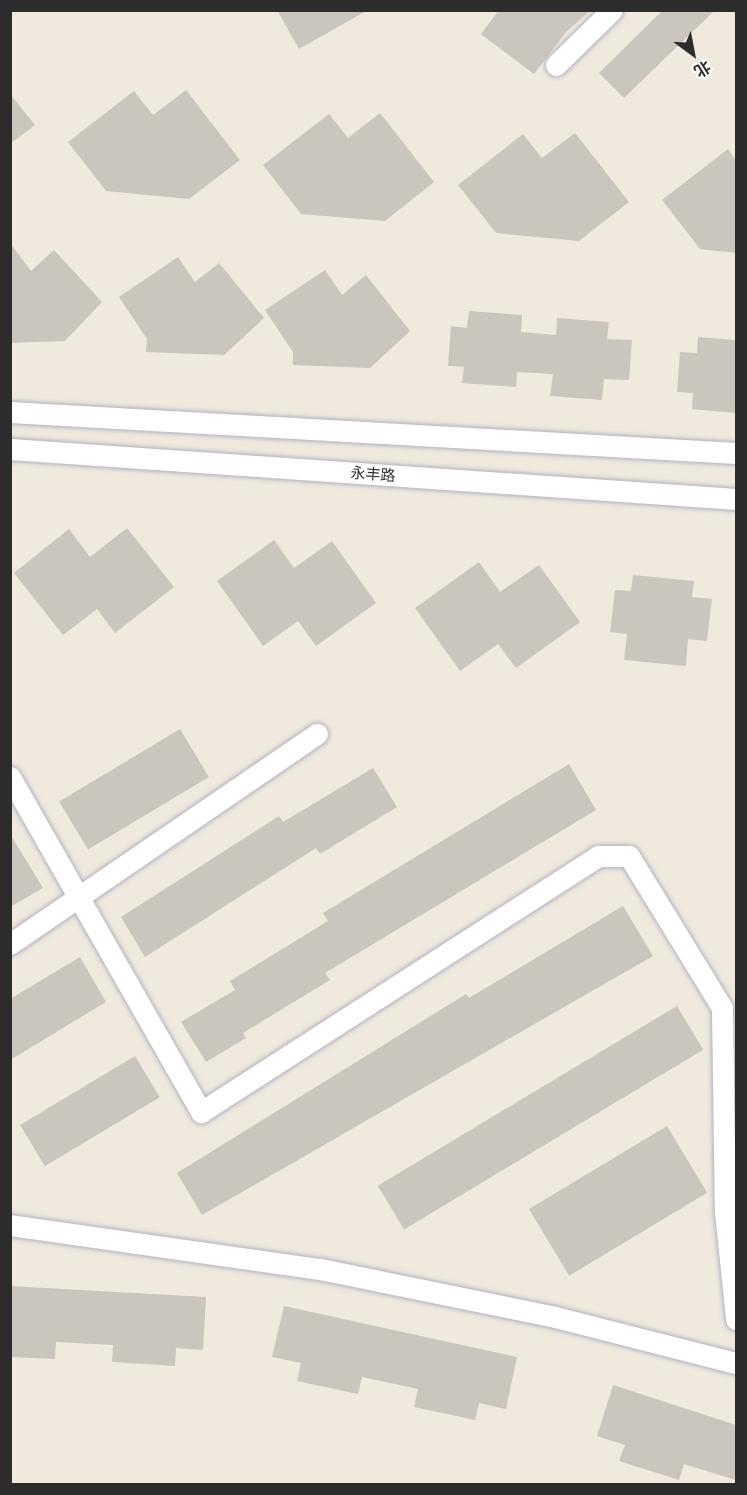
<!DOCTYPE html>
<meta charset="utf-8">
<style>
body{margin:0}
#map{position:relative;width:747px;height:1495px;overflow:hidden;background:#efe9de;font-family:"Asap Condensed","Noto Sans SC",sans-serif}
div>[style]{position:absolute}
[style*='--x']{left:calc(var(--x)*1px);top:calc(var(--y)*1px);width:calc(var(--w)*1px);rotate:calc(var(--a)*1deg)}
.building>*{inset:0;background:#cac6bd;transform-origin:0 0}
.roads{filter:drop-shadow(0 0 2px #b2b2c1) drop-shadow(0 0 2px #b2b2c1)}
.minor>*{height:21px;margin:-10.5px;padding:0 10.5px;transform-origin:10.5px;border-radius:10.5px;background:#fff}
span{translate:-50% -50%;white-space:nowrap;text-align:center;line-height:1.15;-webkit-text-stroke:4.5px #fff;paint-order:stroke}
.street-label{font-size:15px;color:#2c2c2c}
.frame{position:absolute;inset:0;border:12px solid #2c2c2c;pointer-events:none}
.north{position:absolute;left:663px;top:24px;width:60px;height:60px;-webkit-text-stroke:4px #fff;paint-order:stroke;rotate:148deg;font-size:16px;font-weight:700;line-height:24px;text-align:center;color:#2c2c2c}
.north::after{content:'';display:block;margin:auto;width:21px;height:27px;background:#2c2c2c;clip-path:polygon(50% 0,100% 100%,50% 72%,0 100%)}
</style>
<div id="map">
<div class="building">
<div style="clip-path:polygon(277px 10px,368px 10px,299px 49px)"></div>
<div style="clip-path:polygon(499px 10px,591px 10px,566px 32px,534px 74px,481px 34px)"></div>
<div style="clip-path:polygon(663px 10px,715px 10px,624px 98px,599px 73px)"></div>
<div style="clip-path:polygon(186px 90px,240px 160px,189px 199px,106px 191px,68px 142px,134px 91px,153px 115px)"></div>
<div style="clip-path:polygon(10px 94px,35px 125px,10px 144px)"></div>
<div style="clip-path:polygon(380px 113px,434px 182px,385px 221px,301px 214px,263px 165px,329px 114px,348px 138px)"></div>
<div style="clip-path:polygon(575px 133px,629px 202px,579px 241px,496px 233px,458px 185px,523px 134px,542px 158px)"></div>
<div style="clip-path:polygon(728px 149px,736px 161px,736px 253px,700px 249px,662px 200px)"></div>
<div style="clip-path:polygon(10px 243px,31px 271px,54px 250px,102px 302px,65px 341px,10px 343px)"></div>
<div style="clip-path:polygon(178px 257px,195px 282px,219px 263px,264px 318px,224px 355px,146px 352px,147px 339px,119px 297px)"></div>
<div style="clip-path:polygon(325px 270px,342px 295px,366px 275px,410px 331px,370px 368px,293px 365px,293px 352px,265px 310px)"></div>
<div style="clip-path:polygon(469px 311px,522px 315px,521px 332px,556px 335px,557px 318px,609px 322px,607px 339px,632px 340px,629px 380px,604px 379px,602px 400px,550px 396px,553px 374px,517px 372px,516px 387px,462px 383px,464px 367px,448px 366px,451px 326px,467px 328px)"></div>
<div style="clip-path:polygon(698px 337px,736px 340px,736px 413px,692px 409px,693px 393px,677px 392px,680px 352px,697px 353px)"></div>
<div style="clip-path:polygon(127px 528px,174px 587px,115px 633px,97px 609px,63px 635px,14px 573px,69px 529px,90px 557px)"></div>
<div style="clip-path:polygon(274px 540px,294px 568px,332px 541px,376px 603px,316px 646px,298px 621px,263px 646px,217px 581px)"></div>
<div style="clip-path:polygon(479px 562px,500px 592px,539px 565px,580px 622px,516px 668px,498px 644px,460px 671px,415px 608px)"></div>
<div style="clip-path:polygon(633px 575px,694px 581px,692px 597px,712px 599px,707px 641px,688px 639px,686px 666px,624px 660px,627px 634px,610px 632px,615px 590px,631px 591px)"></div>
<div style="left:180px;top:729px;width:56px;height:141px;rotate:59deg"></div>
<div style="clip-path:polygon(569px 764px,596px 810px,325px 973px,330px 980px,243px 1033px,246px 1038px,206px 1062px,181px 1022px,235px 990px,230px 981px,328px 921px,323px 913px)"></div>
<div style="clip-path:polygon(373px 768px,397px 807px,320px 854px,316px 848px,145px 957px,121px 917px,279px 816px,283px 822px)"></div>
<div style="clip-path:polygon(10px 834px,43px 888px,10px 907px)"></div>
<div style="clip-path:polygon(623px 906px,653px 956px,202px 1215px,177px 1173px,466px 994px,469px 998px)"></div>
<div style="clip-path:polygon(80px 957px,106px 1002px,10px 1060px,10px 999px)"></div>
<div style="left:677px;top:1006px;width:51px;height:349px;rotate:59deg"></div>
<div style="left:135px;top:1056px;width:48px;height:134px;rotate:59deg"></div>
<div style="left:667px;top:1126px;width:78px;height:161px;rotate:59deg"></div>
<div style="clip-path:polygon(10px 1286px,206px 1297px,203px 1350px,176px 1348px,175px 1366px,112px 1362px,113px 1345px,56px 1342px,55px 1359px,10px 1357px)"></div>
<div style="clip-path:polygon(284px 1306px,517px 1357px,506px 1409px,479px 1403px,475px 1420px,414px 1407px,418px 1389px,362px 1377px,358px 1394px,297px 1381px,301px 1363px,272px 1357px)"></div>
<div style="clip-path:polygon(613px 1385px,736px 1425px,736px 1480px,684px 1464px,679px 1480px,619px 1461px,625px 1445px,597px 1436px)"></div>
</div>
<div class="roads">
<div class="minor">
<div style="--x:556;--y:65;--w:78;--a:-44.5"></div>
<div style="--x:10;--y:412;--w:727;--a:3.23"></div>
<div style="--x:10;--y:449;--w:728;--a:3.94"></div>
<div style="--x:10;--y:777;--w:386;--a:60.3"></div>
<div style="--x:201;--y:1112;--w:472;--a:-32.8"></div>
<div style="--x:598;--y:856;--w:31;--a:0"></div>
<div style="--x:629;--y:856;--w:178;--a:58.5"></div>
<div style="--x:722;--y:1008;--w:204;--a:89.2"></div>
<div style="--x:725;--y:1212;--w:108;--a:84.1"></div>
<div style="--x:10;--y:944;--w:372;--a:-34.4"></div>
<div style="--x:10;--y:1225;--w:313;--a:8.1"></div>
<div style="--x:320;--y:1269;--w:240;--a:11.5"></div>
<div style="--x:555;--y:1317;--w:187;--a:14.3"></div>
</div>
</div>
<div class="street-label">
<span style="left:373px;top:474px;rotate:4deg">永丰路</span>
</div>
<div class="frame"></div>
<div class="north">北</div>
</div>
